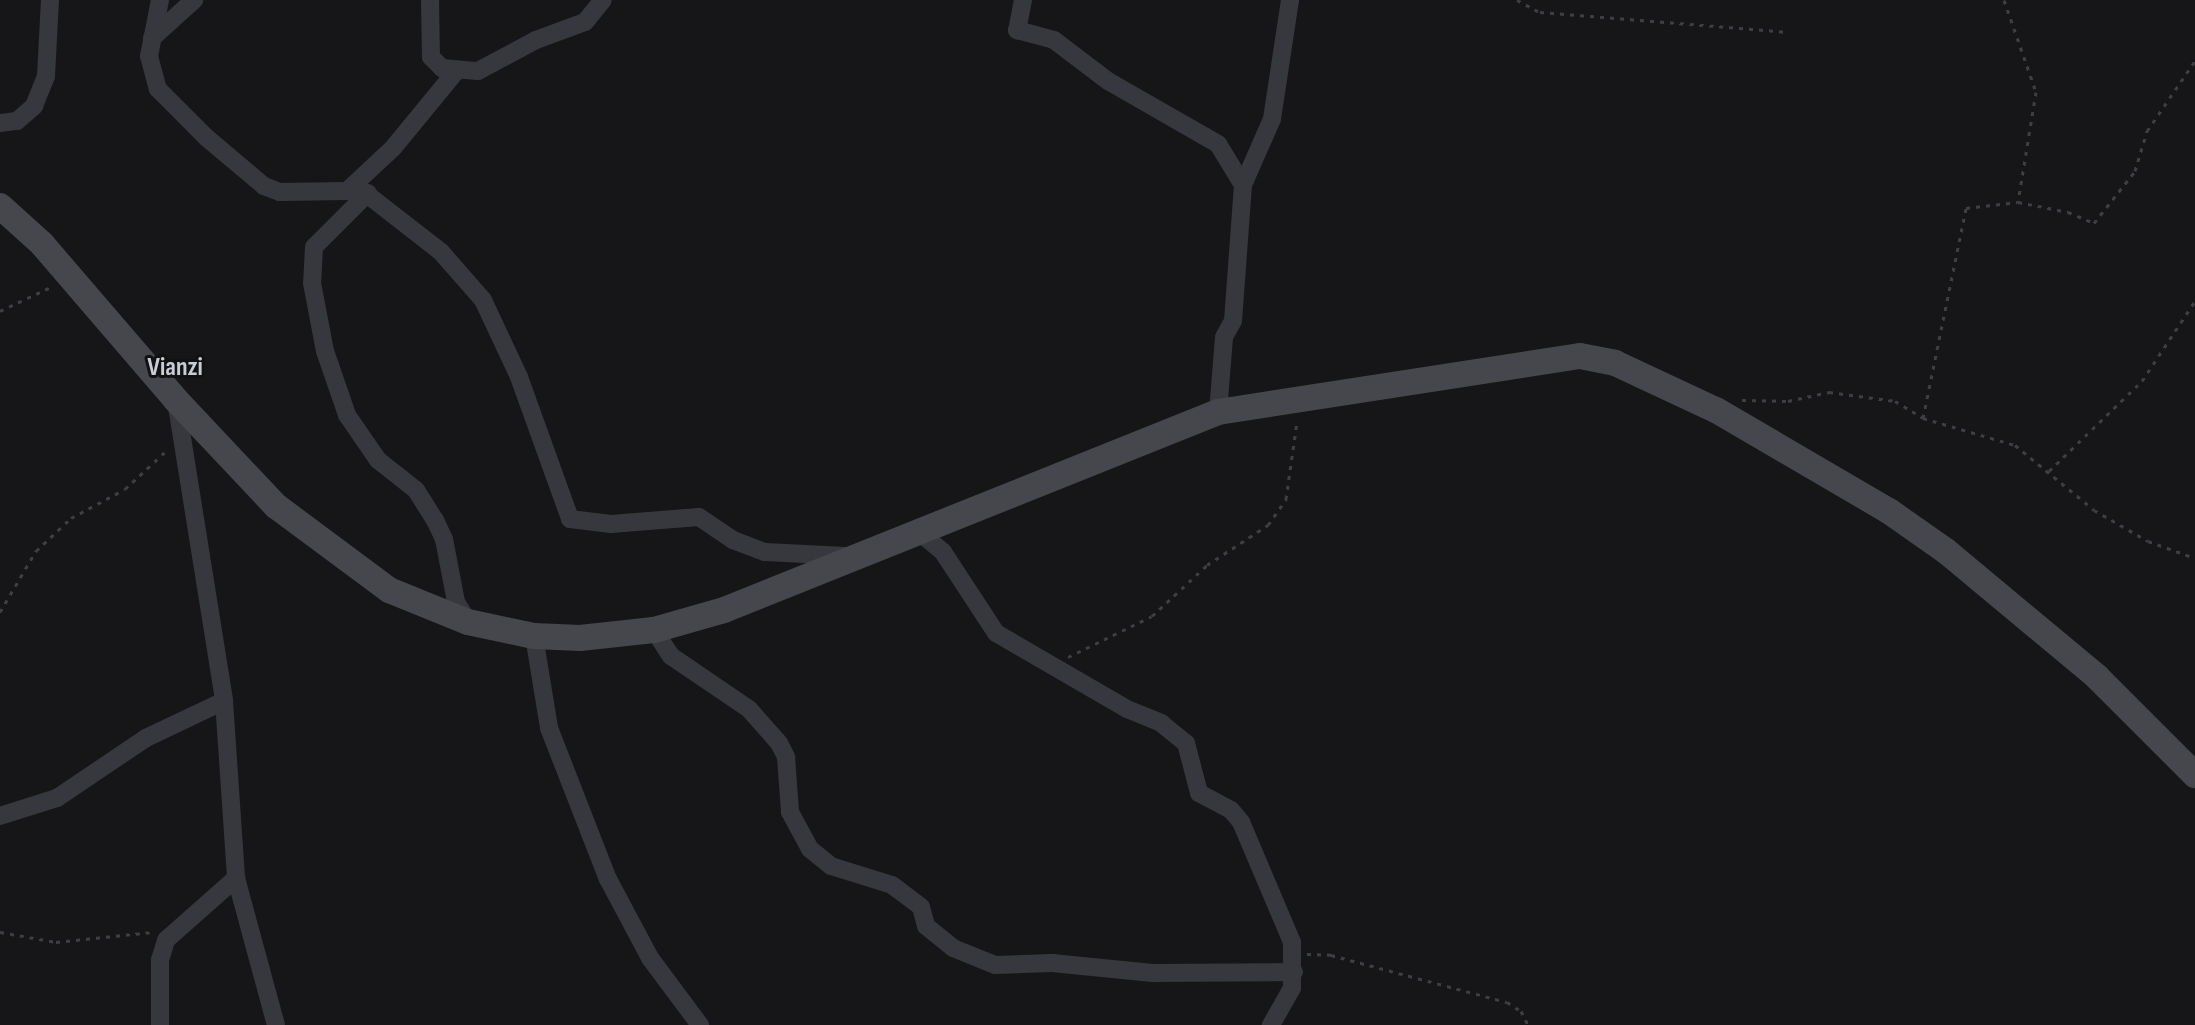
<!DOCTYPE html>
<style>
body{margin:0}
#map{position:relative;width:2195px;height:1025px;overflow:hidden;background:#161618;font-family:"Sofia Sans Condensed",sans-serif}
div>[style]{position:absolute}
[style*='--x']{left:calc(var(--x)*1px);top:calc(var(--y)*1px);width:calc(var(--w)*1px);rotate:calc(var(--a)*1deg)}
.path>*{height:3px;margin-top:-1.5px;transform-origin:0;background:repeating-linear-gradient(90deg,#3d3f44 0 4px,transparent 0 10px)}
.street>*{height:18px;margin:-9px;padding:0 9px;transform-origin:9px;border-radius:9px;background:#37383d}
.secondary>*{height:26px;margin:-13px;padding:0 13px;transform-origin:13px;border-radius:13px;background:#45474d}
span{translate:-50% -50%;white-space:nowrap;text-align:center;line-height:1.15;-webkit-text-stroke:6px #111113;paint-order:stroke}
.quarter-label{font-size:26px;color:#c9ccd4;font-weight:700}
</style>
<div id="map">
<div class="path">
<div style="--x:1517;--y:0;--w:26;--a:28"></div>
<div style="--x:1540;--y:12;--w:248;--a:4.6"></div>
<div style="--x:2004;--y:0;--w:97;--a:70.8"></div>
<div style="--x:2036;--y:92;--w:111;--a:99.3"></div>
<div style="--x:0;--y:311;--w:56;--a:-25.2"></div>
<div style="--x:1742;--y:400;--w:46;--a:1.2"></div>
<div style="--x:1788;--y:401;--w:42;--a:-12.4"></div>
<div style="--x:1829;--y:392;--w:67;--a:7.8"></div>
<div style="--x:1895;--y:401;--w:33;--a:31"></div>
<div style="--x:1923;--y:418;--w:96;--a:16.4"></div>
<div style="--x:2015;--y:445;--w:102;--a:39.4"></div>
<div style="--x:2094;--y:510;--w:62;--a:29.9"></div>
<div style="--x:2148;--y:541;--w:50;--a:19.9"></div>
<div style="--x:1923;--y:418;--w:214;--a:-78.4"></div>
<div style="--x:1966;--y:208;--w:52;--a:-6.6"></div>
<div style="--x:2018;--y:202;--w:51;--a:11.3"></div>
<div style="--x:2068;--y:212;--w:28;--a:23"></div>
<div style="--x:2094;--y:223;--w:66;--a:-51.7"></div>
<div style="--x:2135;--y:171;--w:42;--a:-73.3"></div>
<div style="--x:2147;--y:131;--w:85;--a:-55.6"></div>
<div style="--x:2049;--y:471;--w:129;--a:-44.1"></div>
<div style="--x:2142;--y:381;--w:96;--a:-56.5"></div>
<div style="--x:0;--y:612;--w:71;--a:-59.5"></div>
<div style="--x:36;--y:551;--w:48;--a:-43.3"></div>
<div style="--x:71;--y:518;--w:61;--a:-28.2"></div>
<div style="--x:125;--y:489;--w:56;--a:-42.8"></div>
<div style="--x:1068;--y:657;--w:93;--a:-26"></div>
<div style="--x:1152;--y:616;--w:75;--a:-42.8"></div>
<div style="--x:1207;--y:565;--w:73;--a:-33.3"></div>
<div style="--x:1268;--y:525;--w:32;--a:-55"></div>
<div style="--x:1286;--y:499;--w:78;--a:-81.9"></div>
<div style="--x:0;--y:932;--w:57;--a:10.1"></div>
<div style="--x:56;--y:942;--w:97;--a:-5.9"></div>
<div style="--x:1307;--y:954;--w:24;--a:2"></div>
<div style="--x:1331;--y:955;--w:182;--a:15"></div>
<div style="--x:1507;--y:1002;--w:17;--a:33"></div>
<div style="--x:1521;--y:1011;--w:16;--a:63"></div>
</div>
<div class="street">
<div style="--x:160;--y:0;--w:57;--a:101.1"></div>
<div style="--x:149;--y:56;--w:34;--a:75"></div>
<div style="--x:158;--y:89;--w:69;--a:45"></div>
<div style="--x:207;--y:138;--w:75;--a:40.1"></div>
<div style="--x:264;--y:186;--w:17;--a:21"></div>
<div style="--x:280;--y:192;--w:67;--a:-0.9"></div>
<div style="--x:347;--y:191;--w:63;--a:-43.1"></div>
<div style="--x:393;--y:148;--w:101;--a:-50.6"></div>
<div style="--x:430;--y:0;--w:57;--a:89"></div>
<div style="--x:431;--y:57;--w:16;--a:45"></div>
<div style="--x:442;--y:68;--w:36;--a:5"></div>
<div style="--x:478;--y:71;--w:66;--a:-28.1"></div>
<div style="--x:536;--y:40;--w:52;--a:-20.2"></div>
<div style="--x:585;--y:22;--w:28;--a:-51"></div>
<div style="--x:1023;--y:0;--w:31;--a:101"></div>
<div style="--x:1017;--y:30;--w:38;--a:15"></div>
<div style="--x:1054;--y:40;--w:68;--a:37.2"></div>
<div style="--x:1108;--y:81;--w:127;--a:29.8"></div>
<div style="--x:1218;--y:144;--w:48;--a:58.6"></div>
<div style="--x:152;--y:38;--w:57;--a:-42.1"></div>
<div style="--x:0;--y:123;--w:17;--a:-7"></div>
<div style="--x:17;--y:121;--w:23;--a:-41"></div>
<div style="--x:34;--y:106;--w:32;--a:-68"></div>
<div style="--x:46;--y:76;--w:76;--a:-87"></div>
<div style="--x:355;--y:185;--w:109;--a:37.9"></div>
<div style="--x:441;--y:252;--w:64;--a:48.8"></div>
<div style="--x:483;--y:300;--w:85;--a:64.9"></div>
<div style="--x:519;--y:377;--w:151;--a:70.2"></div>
<div style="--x:570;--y:519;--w:41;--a:7"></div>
<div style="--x:611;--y:524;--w:88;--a:-4.5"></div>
<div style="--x:699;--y:517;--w:41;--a:34.1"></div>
<div style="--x:733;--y:540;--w:34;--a:21"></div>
<div style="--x:765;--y:552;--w:81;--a:2.8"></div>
<div style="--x:368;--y:193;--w:76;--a:135"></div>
<div style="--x:314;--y:247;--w:36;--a:93"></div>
<div style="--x:312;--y:283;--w:69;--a:79.2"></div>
<div style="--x:325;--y:351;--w:68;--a:71"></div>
<div style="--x:347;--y:415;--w:55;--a:55.4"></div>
<div style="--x:378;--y:460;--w:48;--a:38.3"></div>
<div style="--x:416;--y:490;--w:36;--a:58"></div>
<div style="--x:435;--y:520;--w:21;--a:65"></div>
<div style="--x:444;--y:539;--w:64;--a:79.2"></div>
<div style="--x:456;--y:602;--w:23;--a:59"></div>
<div style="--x:176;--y:400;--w:305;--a:80.9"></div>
<div style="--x:224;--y:701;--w:177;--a:86.1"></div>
<div style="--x:236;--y:878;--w:152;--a:74.8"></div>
<div style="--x:1218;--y:412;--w:75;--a:-85.4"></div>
<div style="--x:1224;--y:337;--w:18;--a:-61"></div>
<div style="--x:1233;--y:321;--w:136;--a:-85.8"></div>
<div style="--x:1243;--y:185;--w:72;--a:-66.3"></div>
<div style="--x:1272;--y:119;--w:120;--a:-81.4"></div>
<div style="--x:918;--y:531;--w:33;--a:40"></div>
<div style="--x:943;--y:552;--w:97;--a:56.8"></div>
<div style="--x:996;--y:633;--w:151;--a:30.1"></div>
<div style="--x:1127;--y:709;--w:37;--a:22"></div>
<div style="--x:1161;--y:723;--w:32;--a:39"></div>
<div style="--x:1186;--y:743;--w:52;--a:75.4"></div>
<div style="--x:1199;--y:793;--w:36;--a:28"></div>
<div style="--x:1231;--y:810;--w:16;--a:50"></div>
<div style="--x:1241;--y:822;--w:130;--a:67"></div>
<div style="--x:1292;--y:942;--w:46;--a:90"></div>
<div style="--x:1292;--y:988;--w:43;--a:119.6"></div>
<div style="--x:654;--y:630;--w:31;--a:57"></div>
<div style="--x:671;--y:656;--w:94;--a:34.2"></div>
<div style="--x:749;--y:709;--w:45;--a:48.6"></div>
<div style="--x:779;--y:743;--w:16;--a:63"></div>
<div style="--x:786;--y:757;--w:55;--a:85.8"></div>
<div style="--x:790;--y:812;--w:42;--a:61.6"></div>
<div style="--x:810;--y:849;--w:27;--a:39"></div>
<div style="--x:831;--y:866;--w:64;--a:17.3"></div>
<div style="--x:892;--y:885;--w:36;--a:37"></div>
<div style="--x:921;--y:907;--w:20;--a:75"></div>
<div style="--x:926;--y:926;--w:35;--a:39"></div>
<div style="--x:953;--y:948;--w:45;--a:22"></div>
<div style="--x:995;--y:965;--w:57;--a:-2"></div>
<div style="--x:1052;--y:963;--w:101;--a:5.7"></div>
<div style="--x:1153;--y:973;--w:141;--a:-0.4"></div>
<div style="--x:534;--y:636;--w:93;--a:80.7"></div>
<div style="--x:549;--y:728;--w:162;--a:68.7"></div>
<div style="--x:608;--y:879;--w:89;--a:62"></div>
<div style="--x:650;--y:958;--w:84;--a:53.3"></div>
<div style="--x:0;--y:816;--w:60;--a:-17.5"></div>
<div style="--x:57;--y:798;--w:107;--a:-34"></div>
<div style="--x:146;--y:738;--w:86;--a:-25.4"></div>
<div style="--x:160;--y:1025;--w:65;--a:-90"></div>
<div style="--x:160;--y:960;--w:21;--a:-73"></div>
<div style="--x:166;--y:940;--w:94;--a:-41.5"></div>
</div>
<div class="secondary">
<div style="--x:0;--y:206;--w:57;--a:42.1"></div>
<div style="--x:42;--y:244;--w:206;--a:49.3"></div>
<div style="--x:176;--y:400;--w:146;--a:46.7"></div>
<div style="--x:276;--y:506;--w:141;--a:36.6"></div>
<div style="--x:389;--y:590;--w:85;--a:22.1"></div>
<div style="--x:468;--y:622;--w:67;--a:12"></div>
<div style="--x:534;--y:636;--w:46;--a:2.5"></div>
<div style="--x:580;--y:638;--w:74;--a:-6.2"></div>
<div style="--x:654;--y:630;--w:73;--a:-15.9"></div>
<div style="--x:724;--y:610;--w:532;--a:-21.84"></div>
<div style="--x:1218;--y:412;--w:366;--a:-8.8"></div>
<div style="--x:1580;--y:356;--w:36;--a:11"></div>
<div style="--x:1615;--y:363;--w:111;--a:25"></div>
<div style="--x:1716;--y:410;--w:200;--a:30.3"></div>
<div style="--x:1889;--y:511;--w:70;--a:35.1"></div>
<div style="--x:1946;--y:551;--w:197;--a:39.8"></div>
<div style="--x:2097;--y:677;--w:139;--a:45"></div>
</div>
<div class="quarter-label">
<span style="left:175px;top:368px">Vianzi</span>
</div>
</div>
